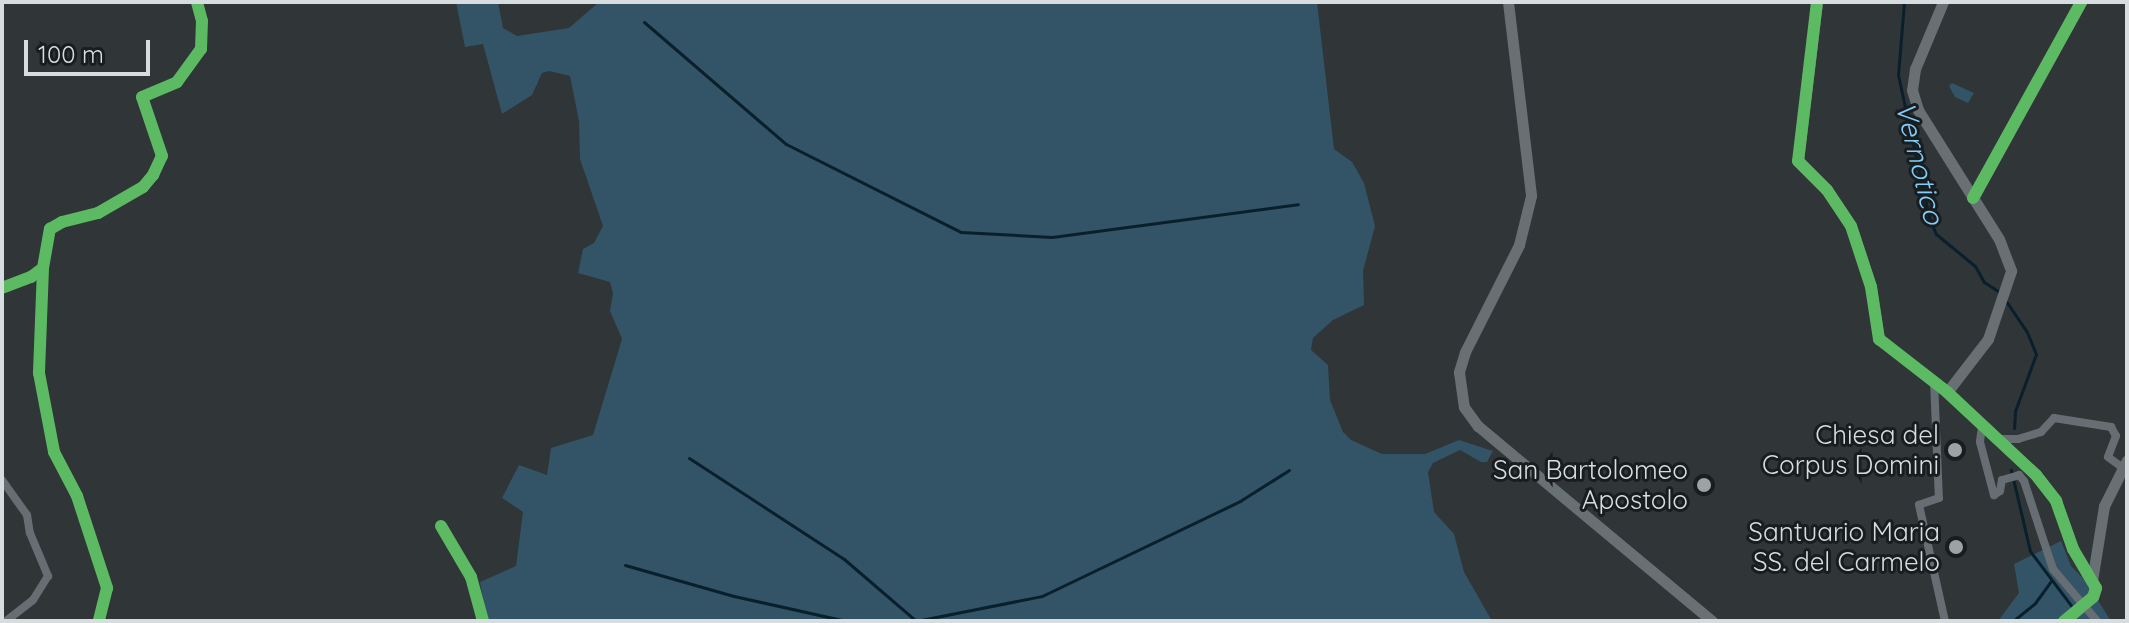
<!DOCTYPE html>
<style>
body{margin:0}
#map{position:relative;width:2129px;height:623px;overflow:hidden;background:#303538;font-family:Quicksand,sans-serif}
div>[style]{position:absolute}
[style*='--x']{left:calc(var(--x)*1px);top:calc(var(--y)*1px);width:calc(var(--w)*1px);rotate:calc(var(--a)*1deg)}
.green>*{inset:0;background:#335366}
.stream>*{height:3px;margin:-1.5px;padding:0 1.5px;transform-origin:1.5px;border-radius:1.5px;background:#09202c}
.street>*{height:8px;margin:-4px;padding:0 4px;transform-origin:4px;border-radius:4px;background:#676e73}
.secondary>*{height:11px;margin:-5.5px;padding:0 5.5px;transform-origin:5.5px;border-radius:5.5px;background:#697074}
.cycleway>*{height:12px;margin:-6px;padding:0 6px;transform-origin:6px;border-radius:6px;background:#5cba63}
.dots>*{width:22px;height:22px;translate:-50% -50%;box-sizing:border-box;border:4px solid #191d1f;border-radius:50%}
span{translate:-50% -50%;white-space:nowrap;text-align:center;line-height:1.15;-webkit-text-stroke:6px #191d1f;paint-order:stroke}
.poi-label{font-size:26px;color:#d7dcdf}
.right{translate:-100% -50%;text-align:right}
.water-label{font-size:28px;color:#81cdf7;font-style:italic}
.frame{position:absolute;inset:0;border:4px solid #d7dcdf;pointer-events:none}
.scale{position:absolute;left:24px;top:40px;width:126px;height:36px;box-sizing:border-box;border:4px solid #d7dcdf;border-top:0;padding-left:10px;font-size:24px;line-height:28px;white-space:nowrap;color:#d7dcdf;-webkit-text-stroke:6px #191d1f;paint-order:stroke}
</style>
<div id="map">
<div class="green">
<div style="clip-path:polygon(456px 2px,498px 2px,503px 28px,517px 36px,569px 28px,599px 2px,1317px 2px,1334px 149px,1352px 162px,1364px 183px,1375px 226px,1363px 271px,1364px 305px,1333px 320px,1313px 338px,1311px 350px,1328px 365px,1330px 400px,1343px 432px,1351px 440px,1382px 454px,1425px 454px,1459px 440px,1493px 451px,1487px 462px,1481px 462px,1460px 450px,1433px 463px,1428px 472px,1434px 512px,1454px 534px,1464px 572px,1492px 621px,487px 621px,480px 582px,516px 566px,523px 512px,502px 498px,519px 465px,547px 475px,551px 448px,593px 435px,622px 339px,610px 311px,613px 293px,610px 282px,578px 273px,583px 249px,594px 243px,603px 226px,580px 159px,579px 121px,570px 76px,549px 71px,542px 73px,532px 95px,502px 114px,483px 44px,465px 47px)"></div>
<div style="clip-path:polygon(1952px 83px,1974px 93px,1968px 103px,1955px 97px,1949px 86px)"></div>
<div style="clip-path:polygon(2061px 541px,2071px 566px,2085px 580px,2111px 621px,1998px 621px,2019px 593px,2014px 564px)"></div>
</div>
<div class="stream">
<div style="--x:1904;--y:2;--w:73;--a:94.7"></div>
<div style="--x:1898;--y:75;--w:145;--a:77.7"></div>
<div style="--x:1929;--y:217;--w:18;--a:68"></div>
<div style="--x:1936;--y:234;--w:50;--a:39.4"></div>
<div style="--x:1975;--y:266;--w:18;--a:61"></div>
<div style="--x:1984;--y:282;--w:17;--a:33"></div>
<div style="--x:644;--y:22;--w:187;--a:40.7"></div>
<div style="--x:786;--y:144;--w:196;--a:26.7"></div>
<div style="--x:961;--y:232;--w:91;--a:3.1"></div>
<div style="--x:1052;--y:237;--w:248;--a:-7.6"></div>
<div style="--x:2006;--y:301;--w:37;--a:56"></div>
<div style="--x:2027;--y:332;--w:24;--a:68"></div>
<div style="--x:2036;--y:354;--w:61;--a:110.2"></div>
<div style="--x:2015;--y:411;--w:17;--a:93"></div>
<div style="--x:689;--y:458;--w:185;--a:33.1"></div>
<div style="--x:844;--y:559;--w:95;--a:40.7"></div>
<div style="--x:916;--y:621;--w:128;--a:-11.2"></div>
<div style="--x:1042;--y:596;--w:220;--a:-25.6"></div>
<div style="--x:1240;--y:501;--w:58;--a:-32.3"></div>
<div style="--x:2011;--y:470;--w:83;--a:76.8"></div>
<div style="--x:2030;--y:551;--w:71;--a:53"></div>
<div style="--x:625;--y:565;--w:113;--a:15.9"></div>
<div style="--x:734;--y:596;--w:115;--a:12.6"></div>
<div style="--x:2013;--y:621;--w:28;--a:-39"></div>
<div style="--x:2035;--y:603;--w:27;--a:-54"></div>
</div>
<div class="street">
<div style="--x:43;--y:268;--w:105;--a:92.2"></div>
<div style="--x:39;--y:373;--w:80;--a:79.2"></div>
<div style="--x:54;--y:452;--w:50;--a:62.4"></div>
<div style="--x:77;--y:496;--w:97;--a:71.9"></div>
<div style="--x:107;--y:588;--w:34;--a:104"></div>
<div style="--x:2;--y:288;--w:31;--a:-21"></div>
<div style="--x:31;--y:277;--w:15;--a:-37"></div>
<div style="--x:43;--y:268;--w:40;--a:-80"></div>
<div style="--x:50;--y:229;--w:14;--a:-30"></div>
<div style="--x:62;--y:222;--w:37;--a:-14"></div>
<div style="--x:98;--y:213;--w:52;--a:-30"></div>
<div style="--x:143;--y:187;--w:16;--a:-50"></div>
<div style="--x:153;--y:175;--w:21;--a:-65"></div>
<div style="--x:162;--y:156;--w:62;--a:-108.7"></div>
<div style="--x:142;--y:97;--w:38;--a:-23"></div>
<div style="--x:177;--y:82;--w:41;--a:-54"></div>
<div style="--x:201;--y:49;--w:28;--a:-88"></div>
<div style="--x:202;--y:21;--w:20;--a:-105"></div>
<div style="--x:1934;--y:381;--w:117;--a:87.6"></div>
<div style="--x:1939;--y:498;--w:21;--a:161"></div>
<div style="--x:1919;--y:505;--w:119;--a:77.4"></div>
<div style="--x:1982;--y:427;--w:15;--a:98"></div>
<div style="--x:1980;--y:442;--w:55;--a:75.2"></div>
<div style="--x:1994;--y:495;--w:7;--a:-34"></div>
<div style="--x:2000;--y:491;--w:11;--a:-80"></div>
<div style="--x:2002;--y:480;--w:18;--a:-16"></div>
<div style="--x:2019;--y:475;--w:8;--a:50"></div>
<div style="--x:2024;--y:481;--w:93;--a:71.8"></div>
<div style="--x:2053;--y:569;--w:68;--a:49.8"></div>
<div style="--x:1997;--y:439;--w:21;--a:0"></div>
<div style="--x:2018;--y:439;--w:24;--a:-17"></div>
<div style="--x:2041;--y:432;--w:19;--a:-47"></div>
<div style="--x:2054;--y:418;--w:58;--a:9"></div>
<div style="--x:2111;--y:427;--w:10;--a:61"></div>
<div style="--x:2116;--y:436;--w:22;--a:111"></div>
<div style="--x:2108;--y:457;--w:19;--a:36"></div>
<div style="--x:2;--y:480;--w:43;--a:54.5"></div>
<div style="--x:27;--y:515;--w:18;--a:81"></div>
<div style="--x:30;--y:533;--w:47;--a:67.3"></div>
<div style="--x:48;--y:576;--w:28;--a:122"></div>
<div style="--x:33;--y:600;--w:34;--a:142"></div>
<div style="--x:441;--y:526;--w:59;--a:59.5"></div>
<div style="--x:471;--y:577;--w:46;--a:74.7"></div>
</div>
<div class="secondary">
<div style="--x:1508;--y:2;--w:195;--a:83.2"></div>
<div style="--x:1531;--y:196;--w:50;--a:103.8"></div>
<div style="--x:1519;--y:245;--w:120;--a:116.8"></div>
<div style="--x:1465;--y:352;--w:21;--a:107"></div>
<div style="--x:1459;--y:372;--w:35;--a:82"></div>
<div style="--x:1464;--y:407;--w:24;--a:54"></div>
<div style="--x:1478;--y:426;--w:305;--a:39.8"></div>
<div style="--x:1817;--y:2;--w:160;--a:96.8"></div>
<div style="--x:1798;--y:161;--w:41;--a:45"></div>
<div style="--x:1827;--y:190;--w:43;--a:56.3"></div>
<div style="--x:1851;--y:226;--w:64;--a:71.8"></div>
<div style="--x:1871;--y:287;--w:53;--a:81.3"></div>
<div style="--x:1879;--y:339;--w:86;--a:37.9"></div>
<div style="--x:1947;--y:392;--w:122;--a:43"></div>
<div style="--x:2036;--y:475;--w:33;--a:52"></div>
<div style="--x:2056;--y:501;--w:51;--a:70.5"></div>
<div style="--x:2073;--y:549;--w:45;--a:59.5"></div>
<div style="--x:2096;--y:588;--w:9;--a:108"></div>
<div style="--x:2093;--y:597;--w:38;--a:140"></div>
<div style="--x:1943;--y:2;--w:73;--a:112.7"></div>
<div style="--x:1915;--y:69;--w:21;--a:98"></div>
<div style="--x:1912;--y:90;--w:21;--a:73"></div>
<div style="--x:1918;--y:110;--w:152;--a:57.9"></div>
<div style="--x:1999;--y:239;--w:34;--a:69"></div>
<div style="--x:2011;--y:271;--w:72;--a:108.7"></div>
<div style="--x:1988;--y:339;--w:67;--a:127.7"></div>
<div style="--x:1973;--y:198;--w:224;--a:-61.1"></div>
<div style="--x:2092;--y:581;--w:76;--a:-80.9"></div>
<div style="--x:2104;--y:506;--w:51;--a:-63.4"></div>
</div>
<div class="cycleway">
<div style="--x:1817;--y:2;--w:160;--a:96.8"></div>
<div style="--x:1798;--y:161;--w:41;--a:45"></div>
<div style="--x:1827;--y:190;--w:43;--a:56.3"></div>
<div style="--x:1851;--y:226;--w:64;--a:71.8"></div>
<div style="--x:1871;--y:287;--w:53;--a:81.3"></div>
<div style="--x:1879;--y:339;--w:86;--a:37.9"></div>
<div style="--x:1947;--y:392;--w:122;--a:43"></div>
<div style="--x:2036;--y:475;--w:33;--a:52"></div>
<div style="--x:2056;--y:501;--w:51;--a:70.5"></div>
<div style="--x:2073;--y:549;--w:45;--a:59.5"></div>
<div style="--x:2096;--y:588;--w:9;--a:108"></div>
<div style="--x:2093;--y:597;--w:38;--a:140"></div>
<div style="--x:1973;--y:198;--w:224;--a:-61.1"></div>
<div style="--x:43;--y:268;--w:105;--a:92.2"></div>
<div style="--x:39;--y:373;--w:80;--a:79.2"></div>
<div style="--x:54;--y:452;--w:50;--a:62.4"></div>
<div style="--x:77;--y:496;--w:97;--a:71.9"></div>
<div style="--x:107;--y:588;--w:34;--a:104"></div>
<div style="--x:2;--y:288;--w:31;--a:-21"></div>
<div style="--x:31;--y:277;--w:15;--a:-37"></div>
<div style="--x:43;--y:268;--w:40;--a:-80"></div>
<div style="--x:50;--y:229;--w:14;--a:-30"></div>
<div style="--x:62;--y:222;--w:37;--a:-14"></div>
<div style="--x:98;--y:213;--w:52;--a:-30"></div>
<div style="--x:143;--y:187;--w:16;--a:-50"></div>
<div style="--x:153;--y:175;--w:21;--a:-65"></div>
<div style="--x:162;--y:156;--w:62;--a:-108.7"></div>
<div style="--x:142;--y:97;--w:38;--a:-23"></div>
<div style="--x:177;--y:82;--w:41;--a:-54"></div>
<div style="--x:201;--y:49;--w:28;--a:-88"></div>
<div style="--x:202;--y:21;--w:20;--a:-105"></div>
<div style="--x:441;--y:526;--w:59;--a:59.5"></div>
<div style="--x:471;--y:577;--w:46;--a:74.7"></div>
</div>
<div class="dots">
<div style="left:1955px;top:450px;background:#9da2a5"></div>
<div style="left:1704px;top:485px;background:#9da2a5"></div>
<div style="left:1956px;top:547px;background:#9da2a5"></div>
</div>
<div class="poi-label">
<span class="right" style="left:1939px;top:450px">Chiesa del<br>Corpus Domini</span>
<span class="right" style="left:1688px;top:485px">San Bartolomeo<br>Apostolo</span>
<span class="right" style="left:1940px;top:547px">Santuario Maria<br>SS. del Carmelo</span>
</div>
<div class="water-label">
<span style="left:1920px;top:163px;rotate:76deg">Vernotico</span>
</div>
<div class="frame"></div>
<div class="scale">100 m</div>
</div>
